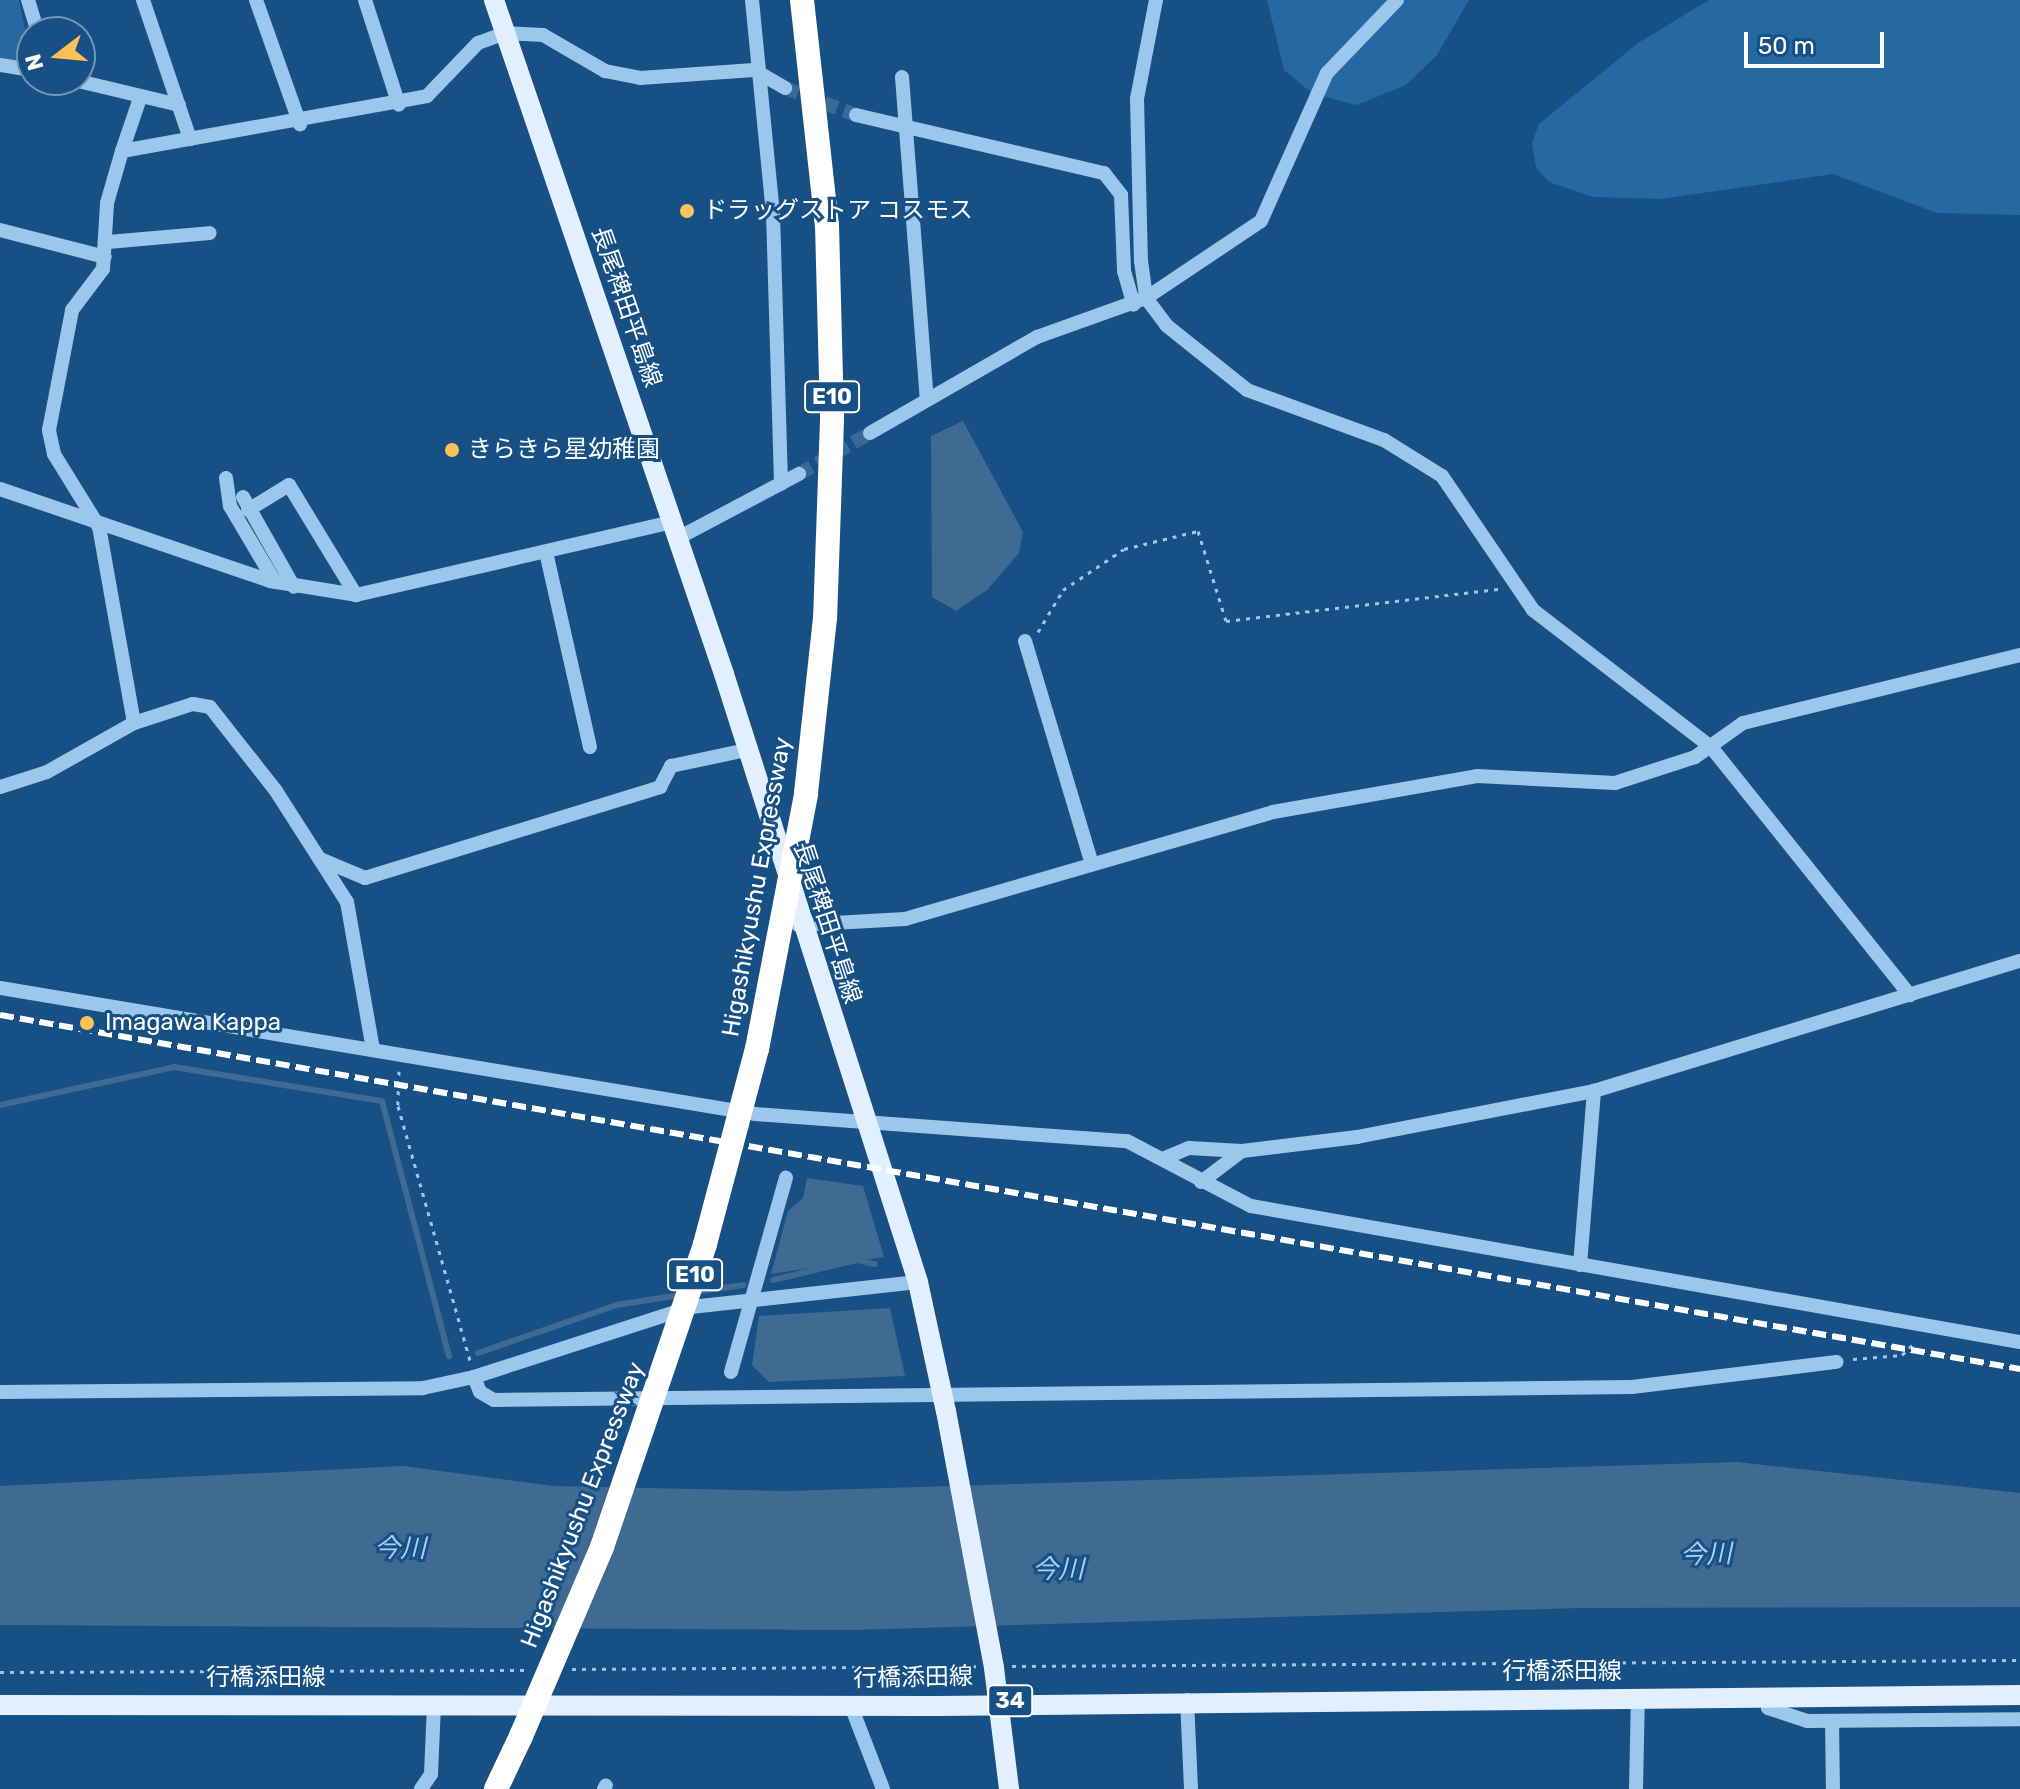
<!DOCTYPE html>
<meta charset="utf-8">
<style>
body{margin:0}
#map{position:relative;width:2020px;height:1789px;overflow:hidden;background:#165085;font-family:Rubik,"Noto Sans JP",sans-serif}
div>[style]{position:absolute}
[style*='--x']{left:calc(var(--x)*1px);top:calc(var(--y)*1px);width:calc(var(--w)*1px);rotate:calc(var(--a)*1deg)}
.green>*{inset:0;background:#2568a2}
.water>*{inset:0;background:#3f6a91}
.stream>*{height:6px;margin:-3px;padding:0 3px;transform-origin:3px;border-radius:3px;background:#3f6a91}
.minor-tunnel>*{height:14px;margin-top:-7px;transform-origin:0;background:repeating-linear-gradient(90deg,#396a97 0 14px,transparent 0 21px)}
.path>*{height:3px;margin-top:-1.5px;transform-origin:0;background:repeating-linear-gradient(90deg,#9bc7ed 0 4px,transparent 0 10px)}
.minor>*{height:14px;margin:-7px;padding:0 7px;transform-origin:7px;border-radius:7px;background:#9bc7ed}
.major>*{height:20px;margin:-10px;padding:0 10px;transform-origin:10px;border-radius:10px;background:#e1efff}
.highway>*{height:24px;margin:-12px;padding:0 12px;transform-origin:12px;border-radius:12px;background:#fff}
.rail>*{height:6px;margin-top:-3px;transform-origin:0;background:repeating-linear-gradient(90deg,#fff 0 14px,transparent 0 20px)}
.major-bridge>*{height:20px;margin:-10px;padding:0 10px;transform-origin:10px;border-radius:10px;background:#e1efff}
.highway-bridge>*{height:24px;margin:-12px;padding:0 12px;transform-origin:12px;border-radius:12px;background:#fff}
.dots>*{width:22px;height:22px;translate:-50% -50%;box-sizing:border-box;border:4px solid #165085;border-radius:50%}
span{translate:-50% -50%;white-space:nowrap;text-align:center;line-height:1.15;-webkit-text-stroke:6px #165085;paint-order:stroke}
.shield-label span{padding:2px 6px;background:#165085;border:2px solid;border-radius:6px;-webkit-text-stroke-width:0}
.shield-label{font-size:22px;color:#fff;font-weight:700}
.poi-label{font-size:24px;color:#fff}
.left{translate:0 -50%;text-align:left}
.street-label{font-size:24px;color:#fff}
.water-label{font-size:26px;color:#a6d1f5;font-style:italic}
.north{position:absolute;left:16px;top:16px;width:80px;height:80px;box-sizing:border-box;background:#165085;border:2px solid #7396b6;border-radius:50%;rotate:254deg;font-size:22px;font-weight:700;line-height:32px;text-align:center;color:#fff}
.north::after{content:'';display:block;margin:auto;width:28px;height:36px;background:#ffc157;clip-path:polygon(50% 0,100% 100%,50% 72%,0 100%)}
.scale{position:absolute;left:1744px;top:32px;width:140px;height:36px;box-sizing:border-box;border:4px solid #fff;border-top:0;padding-left:10px;font-size:24px;line-height:28px;white-space:nowrap;color:#fff;-webkit-text-stroke:6px #165085;paint-order:stroke}
</style>
<div id="map">
<div class="green">
<div style="clip-path:polygon(0 0,19px 0,32px 65px,0 60px)"></div>
<div style="clip-path:polygon(1267px 0,1469px 0,1437px 55px,1406px 85px,1357px 105px,1313px 94px,1284px 70px)"></div>
<div style="clip-path:polygon(1709px 0,2020px 0,2020px 215px,1937px 213px,1833px 174px,1661px 199px,1593px 197px,1549px 182px,1536px 168px,1532px 143px,1539px 124px,1638px 43px)"></div>
</div>
<div class="water">
<div style="clip-path:polygon(963px 421px,1023px 532px,1019px 553px,987px 590px,956px 611px,932px 597px,931px 436px)"></div>
<div style="clip-path:polygon(807px 1178px,863px 1186px,884px 1257px,771px 1274px,788px 1211px,803px 1198px)"></div>
<div style="clip-path:polygon(890px 1308px,905px 1376px,769px 1382px,752px 1365px,759px 1316px)"></div>
<div style="clip-path:polygon(1737px 1462px,2020px 1493px,2020px 1607px,1579px 1608px,853px 1630px,0 1625px,0 1486px,403px 1466px,553px 1486px,786px 1491px)"></div>
</div>
<div class="stream">
<div style="--x:0;--y:1105;--w:178;--a:-12.3"></div>
<div style="--x:174;--y:1067;--w:211;--a:9.3"></div>
<div style="--x:382;--y:1101;--w:264;--a:75.3"></div>
<div style="--x:773;--y:1280;--w:86;--a:-13.4"></div>
<div style="--x:857;--y:1260;--w:18;--a:13"></div>
<div style="--x:695;--y:1292;--w:49;--a:-8.3"></div>
<div style="--x:478;--y:1353;--w:147;--a:-19.1"></div>
<div style="--x:617;--y:1305;--w:64;--a:-9"></div>
</div>
<div class="minor-tunnel">
<div style="--x:785;--y:88;--w:76;--a:20.8"></div>
<div style="--x:799;--y:474;--w:82;--a:-30"></div>
</div>
<div class="path">
<div style="--x:1038;--y:632;--w:49;--a:-59.2"></div>
<div style="--x:1063;--y:590;--w:73;--a:-33.9"></div>
<div style="--x:1124;--y:549;--w:76;--a:-13.7"></div>
<div style="--x:1198;--y:531;--w:94;--a:72.7"></div>
<div style="--x:1226;--y:621;--w:276;--a:-6.7"></div>
<div style="--x:399;--y:1071;--w:35;--a:92"></div>
<div style="--x:398;--y:1106;--w:265;--a:74.2"></div>
<div style="--x:1853;--y:1359;--w:49;--a:-4.7"></div>
<div style="--x:1902;--y:1355;--w:18;--a:-45"></div>
<div style="--x:1012;--y:1666;--w:1008;--a:-0.34"></div>
<div style="--x:572;--y:1669;--w:404;--a:-0.4"></div>
<div style="--x:0;--y:1672;--w:528;--a:-0.22"></div>
</div>
<div class="minor">
<div style="--x:28;--y:0;--w:34;--a:73"></div>
<div style="--x:143;--y:0;--w:147;--a:71.3"></div>
<div style="--x:256;--y:0;--w:132;--a:70.5"></div>
<div style="--x:365;--y:0;--w:110;--a:72.1"></div>
<div style="--x:752;--y:0;--w:214;--a:84.4"></div>
<div style="--x:773;--y:213;--w:271;--a:88.3"></div>
<div style="--x:1156;--y:0;--w:101;--a:100.9"></div>
<div style="--x:1137;--y:99;--w:162;--a:88.6"></div>
<div style="--x:1141;--y:261;--w:37;--a:82"></div>
<div style="--x:1146;--y:298;--w:34;--a:53"></div>
<div style="--x:1166;--y:325;--w:104;--a:38.7"></div>
<div style="--x:1247;--y:390;--w:146;--a:20.1"></div>
<div style="--x:1384;--y:440;--w:68;--a:31.8"></div>
<div style="--x:1442;--y:476;--w:162;--a:55.8"></div>
<div style="--x:1533;--y:610;--w:225;--a:37.6"></div>
<div style="--x:1711;--y:747;--w:318;--a:51.3"></div>
<div style="--x:0;--y:65;--w:32;--a:9"></div>
<div style="--x:902;--y:77;--w:323;--a:85.6"></div>
<div style="--x:74;--y:80;--w:108;--a:13.4"></div>
<div style="--x:856;--y:115;--w:255;--a:13.2"></div>
<div style="--x:1104;--y:173;--w:28;--a:52"></div>
<div style="--x:1121;--y:195;--w:76;--a:87.7"></div>
<div style="--x:1124;--y:271;--w:35;--a:74"></div>
<div style="--x:122;--y:151;--w:56;--a:-71.2"></div>
<div style="--x:0;--y:230;--w:108;--a:14.4"></div>
<div style="--x:108;--y:242;--w:102;--a:-5"></div>
<div style="--x:870;--y:433;--w:193;--a:-29.9"></div>
<div style="--x:1037;--y:337;--w:116;--a:-19.7"></div>
<div style="--x:1146;--y:298;--w:138;--a:-33.8"></div>
<div style="--x:1261;--y:221;--w:162;--a:-66"></div>
<div style="--x:1327;--y:73;--w:101;--a:-46.2"></div>
<div style="--x:226;--y:478;--w:28;--a:82"></div>
<div style="--x:230;--y:506;--w:88;--a:59.4"></div>
<div style="--x:0;--y:489;--w:285;--a:18.8"></div>
<div style="--x:270;--y:581;--w:87;--a:9.2"></div>
<div style="--x:356;--y:595;--w:325;--a:-13"></div>
<div style="--x:243;--y:497;--w:103;--a:60.5"></div>
<div style="--x:248;--y:510;--w:48;--a:-31.4"></div>
<div style="--x:289;--y:485;--w:129;--a:58.7"></div>
<div style="--x:678;--y:538;--w:137;--a:-27.9"></div>
<div style="--x:546;--y:552;--w:200;--a:77.3"></div>
<div style="--x:1025;--y:641;--w:233;--a:73.3"></div>
<div style="--x:134;--y:723;--w:62;--a:-17.9"></div>
<div style="--x:193;--y:704;--w:17;--a:10"></div>
<div style="--x:210;--y:707;--w:107;--a:51.8"></div>
<div style="--x:276;--y:791;--w:132;--a:57.4"></div>
<div style="--x:347;--y:902;--w:150;--a:80"></div>
<div style="--x:0;--y:787;--w:49;--a:-17.7"></div>
<div style="--x:47;--y:772;--w:100;--a:-29.4"></div>
<div style="--x:134;--y:723;--w:199;--a:-100.1"></div>
<div style="--x:99;--y:527;--w:86;--a:-121.7"></div>
<div style="--x:54;--y:454;--w:25;--a:-102"></div>
<div style="--x:49;--y:430;--w:122;--a:-79.1"></div>
<div style="--x:72;--y:310;--w:51;--a:-52.9"></div>
<div style="--x:103;--y:269;--w:66;--a:-86.5"></div>
<div style="--x:107;--y:203;--w:54;--a:-73.9"></div>
<div style="--x:122;--y:151;--w:310;--a:-10.2"></div>
<div style="--x:427;--y:96;--w:74;--a:-46.1"></div>
<div style="--x:478;--y:43;--w:29;--a:-20"></div>
<div style="--x:505;--y:33;--w:38;--a:3"></div>
<div style="--x:543;--y:35;--w:72;--a:30.1"></div>
<div style="--x:605;--y:71;--w:36;--a:11"></div>
<div style="--x:640;--y:78;--w:114;--a:-4"></div>
<div style="--x:754;--y:70;--w:36;--a:30"></div>
<div style="--x:320;--y:859;--w:49;--a:22.9"></div>
<div style="--x:365;--y:878;--w:309;--a:-17.1"></div>
<div style="--x:660;--y:787;--w:24;--a:-62"></div>
<div style="--x:671;--y:766;--w:77;--a:-12"></div>
<div style="--x:798;--y:925;--w:107;--a:-3.2"></div>
<div style="--x:905;--y:919;--w:383;--a:-16.2"></div>
<div style="--x:1273;--y:812;--w:207;--a:-10"></div>
<div style="--x:1477;--y:776;--w:138;--a:2.9"></div>
<div style="--x:1615;--y:783;--w:84;--a:-18"></div>
<div style="--x:1695;--y:757;--w:59;--a:-35.3"></div>
<div style="--x:1743;--y:723;--w:285;--a:-13.8"></div>
<div style="--x:0;--y:988;--w:765;--a:9.47"></div>
<div style="--x:755;--y:1114;--w:373;--a:4.2"></div>
<div style="--x:1127;--y:1141;--w:140;--a:27.7"></div>
<div style="--x:1251;--y:1206;--w:781;--a:10.03"></div>
<div style="--x:1165;--y:1158;--w:26;--a:-23"></div>
<div style="--x:1189;--y:1148;--w:53;--a:3.2"></div>
<div style="--x:1242;--y:1151;--w:116;--a:-6.9"></div>
<div style="--x:1357;--y:1137;--w:241;--a:-11"></div>
<div style="--x:1594;--y:1091;--w:445;--a:-17"></div>
<div style="--x:1201;--y:1182;--w:51;--a:-37.1"></div>
<div style="--x:1580;--y:1265;--w:175;--a:-85.4"></div>
<div style="--x:731;--y:1372;--w:202;--a:-74.2"></div>
<div style="--x:474;--y:1377;--w:228;--a:-17.9"></div>
<div style="--x:691;--y:1307;--w:228;--a:-6.3"></div>
<div style="--x:0;--y:1392;--w:423;--a:-0.5"></div>
<div style="--x:423;--y:1388;--w:52;--a:-12.2"></div>
<div style="--x:474;--y:1377;--w:16;--a:68"></div>
<div style="--x:480;--y:1392;--w:16;--a:30"></div>
<div style="--x:494;--y:1400;--w:1138;--a:-0.65"></div>
<div style="--x:1632;--y:1387;--w:206;--a:-7"></div>
<div style="--x:1767;--y:1696;--w:12;--a:85"></div>
<div style="--x:1768;--y:1708;--w:41;--a:18.4"></div>
<div style="--x:1807;--y:1721;--w:213;--a:-0.5"></div>
<div style="--x:1187;--y:1700;--w:89;--a:87.4"></div>
<div style="--x:851;--y:1706;--w:89;--a:68.9"></div>
<div style="--x:1832;--y:1721;--w:68;--a:89.2"></div>
<div style="--x:421;--y:1789;--w:18;--a:-56"></div>
<div style="--x:431;--y:1774;--w:70;--a:-87.5"></div>
<div style="--x:604;--y:1789;--w:4;--a:-63"></div>
<div style="--x:1636;--y:1789;--w:92;--a:-88.8"></div>
</div>
<div class="major">
<div style="--x:494;--y:0;--w:712;--a:71.16"></div>
<div style="--x:724;--y:674;--w:638;--a:72.3"></div>
<div style="--x:918;--y:1282;--w:132;--a:77.8"></div>
<div style="--x:994;--y:1668;--w:122;--a:82.9"></div>
<div style="--x:0;--y:1705;--w:936;--a:0.06"></div>
<div style="--x:936;--y:1706;--w:1084;--a:-0.58"></div>
</div>
<div class="highway">
<div style="--x:802;--y:0;--w:226;--a:83.7"></div>
<div style="--x:827;--y:225;--w:195;--a:88.5"></div>
<div style="--x:832;--y:420;--w:198;--a:92"></div>
<div style="--x:825;--y:618;--w:177;--a:96.2"></div>
<div style="--x:496;--y:1789;--w:59;--a:-64.7"></div>
</div>
<div class="rail">
<div style="--x:0;--y:1015;--w:2051;--a:9.94"></div>
</div>
<div class="major-bridge">
<div style="--x:946;--y:1411;--w:261;--a:79.4"></div>
</div>
<div class="highway-bridge">
<div style="--x:521;--y:1736;--w:206;--a:-66.8"></div>
<div style="--x:602;--y:1547;--w:320;--a:-71.2"></div>
<div style="--x:705;--y:1244;--w:202;--a:-75.1"></div>
<div style="--x:757;--y:1049;--w:260;--a:-79.1"></div>
</div>
<div class="dots">
<div style="left:687px;top:211px;background:#ffc157"></div>
<div style="left:452px;top:450px;background:#ffc157"></div>
<div style="left:87px;top:1023px;background:#ffc157"></div>
</div>
<div class="shield-label">
<span style="left:832px;top:397px">E10</span>
<span style="left:695px;top:1275px">E10</span>
<span style="left:1010px;top:1701px">34</span>
</div>
<div class="poi-label">
<span class="left" style="left:703px;top:211px">ドラッグストア コスモス</span>
<span class="left" style="left:468px;top:450px">きらきら星幼稚園</span>
<span class="left" style="left:105px;top:1023px">Imagawa Kappa</span>
</div>
<div class="street-label">
<span style="left:626px;top:307px;rotate:71deg">長尾稗田平島線</span>
<span style="left:757px;top:887px;rotate:-80deg">Higashikyushu Expressway</span>
<span style="left:827px;top:923px;rotate:72deg">長尾稗田平島線</span>
<span style="left:583px;top:1505px;rotate:-69deg">Higashikyushu Expressway</span>
<span style="left:1562px;top:1672px">行橋添田線</span>
<span style="left:266px;top:1678px">行橋添田線</span>
<span style="left:913px;top:1678px;rotate:-1deg">行橋添田線</span>
</div>
<div class="water-label">
<span style="left:400px;top:1549px">今川</span>
<span style="left:1706px;top:1555px;rotate:-2deg">今川</span>
<span style="left:1058px;top:1570px">今川</span>
</div>
<div class="north">N</div>
<div class="scale">50 m</div>
</div>
